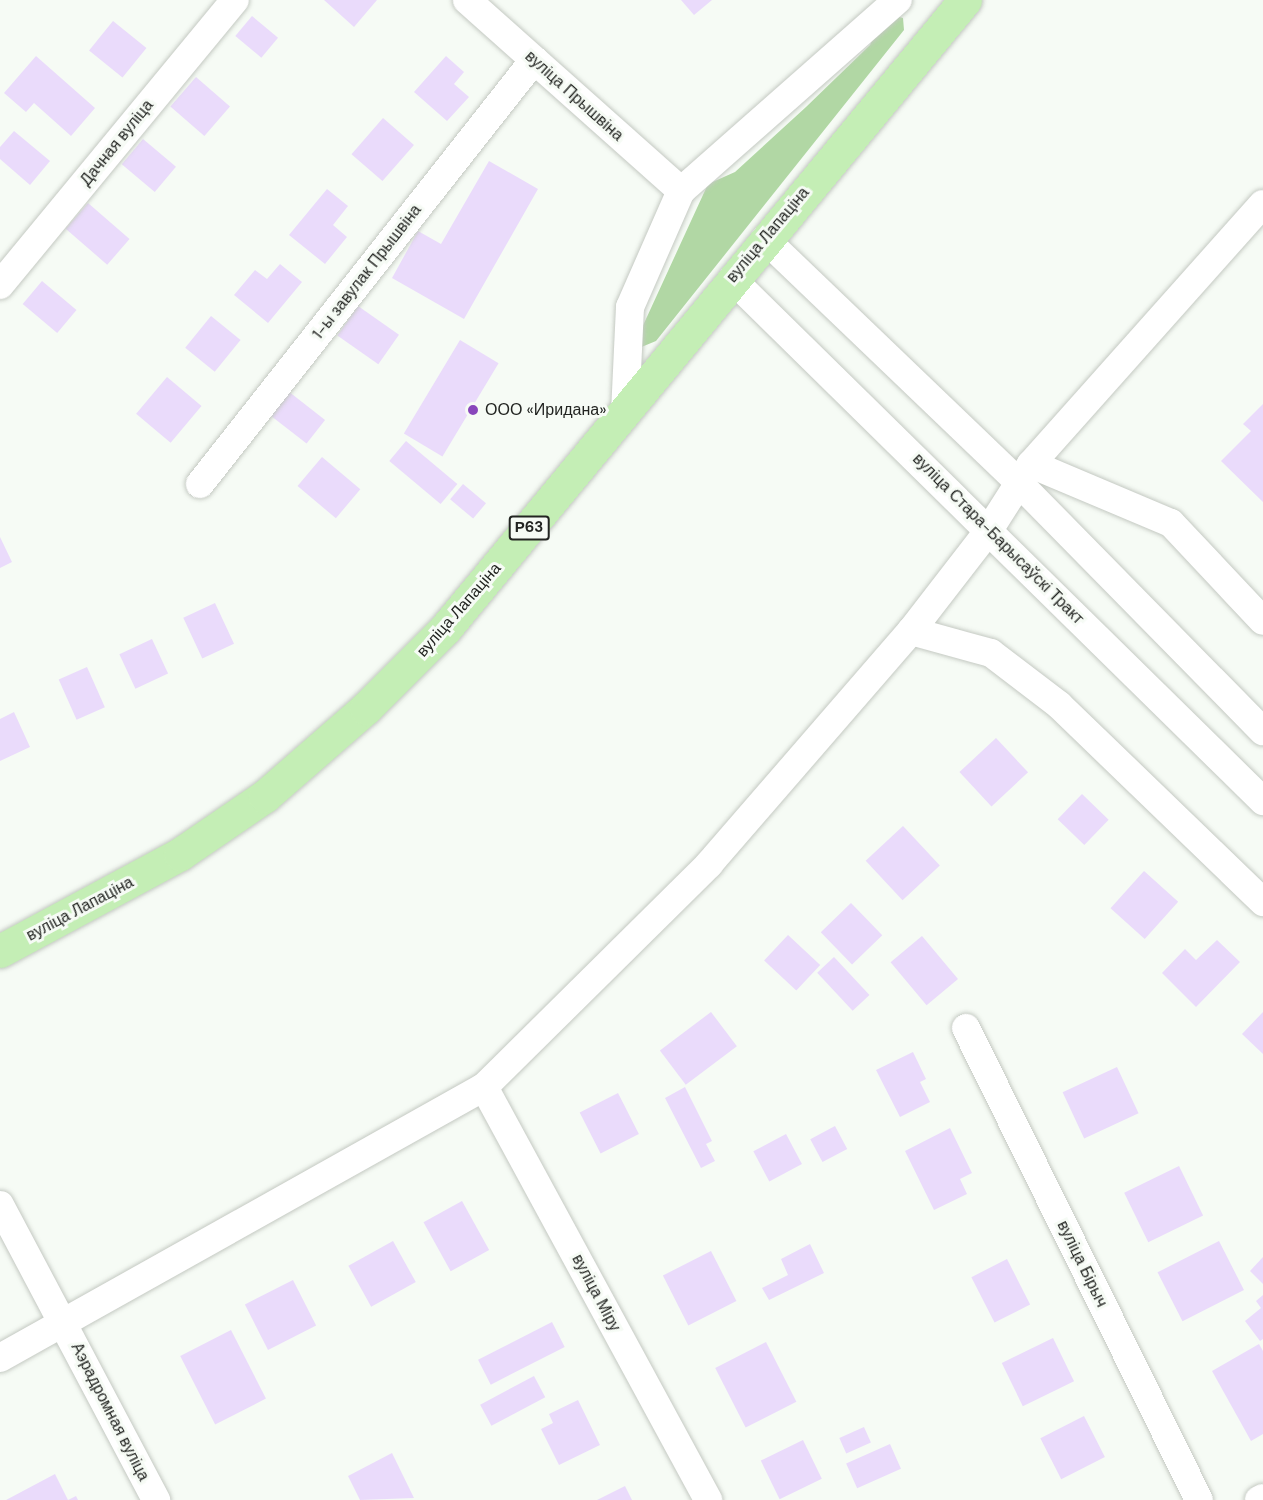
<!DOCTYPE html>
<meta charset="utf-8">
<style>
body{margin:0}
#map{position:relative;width:1263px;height:1500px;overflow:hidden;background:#f6fbf5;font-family:"DM Sans",sans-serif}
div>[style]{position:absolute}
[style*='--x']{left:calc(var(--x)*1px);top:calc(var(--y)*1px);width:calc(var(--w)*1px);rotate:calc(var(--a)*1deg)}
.green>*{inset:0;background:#b1d7a4}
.building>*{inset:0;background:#eadbfb;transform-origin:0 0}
.roads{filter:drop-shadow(0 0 2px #c4c9c2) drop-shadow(0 0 2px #c4c9c2)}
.minor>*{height:28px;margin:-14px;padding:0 14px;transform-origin:14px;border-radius:14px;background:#fff}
.major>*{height:33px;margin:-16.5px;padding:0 16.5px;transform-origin:16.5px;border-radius:16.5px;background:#c4eeb5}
.dots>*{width:16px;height:16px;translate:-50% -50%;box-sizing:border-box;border:3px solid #f6fbf5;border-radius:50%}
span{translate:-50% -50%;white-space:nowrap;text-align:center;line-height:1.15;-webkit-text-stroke:6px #f6fbf5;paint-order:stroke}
.shield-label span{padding:2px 4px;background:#f6fbf5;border:2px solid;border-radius:4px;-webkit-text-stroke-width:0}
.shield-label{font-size:15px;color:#222421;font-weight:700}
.street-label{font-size:16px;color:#222421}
.poi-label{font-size:16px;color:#222421}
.left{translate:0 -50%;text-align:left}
</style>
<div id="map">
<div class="green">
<div style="clip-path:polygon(893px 15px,903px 18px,904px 30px,656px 341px,639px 348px,640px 332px,708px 184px,735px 172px,806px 107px,870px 45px,878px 27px)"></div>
</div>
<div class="building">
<div style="clip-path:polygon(324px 0,377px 0,354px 27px)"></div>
<div style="clip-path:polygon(681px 0,712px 0,694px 15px)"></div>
<div style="left:252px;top:16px;width:34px;height:26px;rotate:40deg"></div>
<div style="left:113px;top:21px;width:43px;height:38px;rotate:39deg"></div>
<div style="clip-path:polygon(36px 56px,95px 108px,71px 136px,34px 103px,26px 112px,4px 93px)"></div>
<div style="clip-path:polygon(446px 56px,464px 72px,454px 84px,469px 97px,447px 121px,414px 92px)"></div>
<div style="left:196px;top:77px;width:45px;height:39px;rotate:41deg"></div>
<div style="left:383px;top:118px;width:41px;height:48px;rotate:41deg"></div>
<div style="clip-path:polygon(14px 131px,50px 161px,30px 185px,0 159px,0 147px)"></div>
<div style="left:143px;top:139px;width:43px;height:33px;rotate:40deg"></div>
<div style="clip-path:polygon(489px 161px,538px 189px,464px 319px,392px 278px,418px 231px,441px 244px)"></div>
<div style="clip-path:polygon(327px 189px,348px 206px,333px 225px,347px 237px,325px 264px,289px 235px)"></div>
<div style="left:88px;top:203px;width:55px;height:34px;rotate:41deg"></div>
<div style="clip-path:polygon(280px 264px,302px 282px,268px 323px,234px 295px,255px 270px,267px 279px)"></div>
<div style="left:42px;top:281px;width:45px;height:30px;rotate:40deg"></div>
<div style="left:358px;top:306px;width:50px;height:36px;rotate:35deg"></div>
<div style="left:211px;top:316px;width:38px;height:41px;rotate:39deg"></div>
<div style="left:460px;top:340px;width:45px;height:109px;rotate:31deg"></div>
<div style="left:167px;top:377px;width:45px;height:48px;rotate:40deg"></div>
<div style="left:288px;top:391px;width:47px;height:30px;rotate:38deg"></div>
<div style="clip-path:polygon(1263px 404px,1263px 502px,1221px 461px,1251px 431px,1243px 424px)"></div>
<div style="left:406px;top:441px;width:67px;height:26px;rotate:40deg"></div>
<div style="left:322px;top:457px;width:50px;height:38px;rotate:40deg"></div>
<div style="left:463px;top:484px;width:30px;height:20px;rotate:40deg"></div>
<div style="clip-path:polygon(0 537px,12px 562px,0 568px)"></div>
<div style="left:215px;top:603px;width:45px;height:35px;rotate:65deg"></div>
<div style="left:152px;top:639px;width:38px;height:36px;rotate:65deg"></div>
<div style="left:87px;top:667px;width:44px;height:31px;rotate:66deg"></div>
<div style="clip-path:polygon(14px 712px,30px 747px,0 761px,0 719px)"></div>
<div style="left:996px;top:738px;width:47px;height:50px;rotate:47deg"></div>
<div style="left:1082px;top:794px;width:37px;height:35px;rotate:44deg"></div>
<div style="left:903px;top:826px;width:54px;height:51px;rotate:47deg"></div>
<div style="left:1144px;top:871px;width:46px;height:50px;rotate:42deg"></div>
<div style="left:851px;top:903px;width:45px;height:42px;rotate:46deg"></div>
<div style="left:788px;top:935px;width:44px;height:35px;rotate:43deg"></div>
<div style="left:922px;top:936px;width:56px;height:41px;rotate:50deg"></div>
<div style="clip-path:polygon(1217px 940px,1240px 962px,1196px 1007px,1162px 973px,1185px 949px,1196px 960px)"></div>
<div style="left:834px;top:957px;width:52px;height:23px;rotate:47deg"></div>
<div style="left:711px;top:1012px;width:43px;height:64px;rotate:53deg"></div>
<div style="clip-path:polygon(1263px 1012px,1263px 1054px,1242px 1034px)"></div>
<div style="clip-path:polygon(913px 1052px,926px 1079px,920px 1082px,930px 1102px,900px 1117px,876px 1070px)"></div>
<div style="left:1117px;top:1067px;width:51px;height:60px;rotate:65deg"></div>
<div style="clip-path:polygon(685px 1087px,712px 1141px,706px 1144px,715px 1161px,701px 1168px,665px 1098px)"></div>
<div style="left:618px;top:1093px;width:46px;height:43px;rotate:63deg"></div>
<div style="left:835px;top:1126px;width:26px;height:28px;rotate:62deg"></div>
<div style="clip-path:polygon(950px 1128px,972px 1173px,960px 1179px,967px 1194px,934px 1210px,905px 1151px)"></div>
<div style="left:786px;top:1134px;width:34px;height:37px;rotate:62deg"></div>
<div style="left:1179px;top:1166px;width:55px;height:61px;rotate:64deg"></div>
<div style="left:462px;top:1201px;width:56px;height:44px;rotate:61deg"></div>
<div style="left:393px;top:1241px;width:47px;height:51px;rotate:61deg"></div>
<div style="left:1219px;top:1241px;width:55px;height:69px;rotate:63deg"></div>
<div style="clip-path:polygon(810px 1244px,824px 1273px,769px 1300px,762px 1288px,788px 1275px,781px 1259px)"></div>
<div style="left:711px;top:1251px;width:56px;height:54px;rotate:63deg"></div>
<div style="clip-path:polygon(1263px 1257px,1263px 1284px,1250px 1271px)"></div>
<div style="left:1007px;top:1259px;width:51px;height:40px;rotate:63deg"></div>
<div style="left:293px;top:1280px;width:51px;height:54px;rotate:63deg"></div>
<div style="clip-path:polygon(1263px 1295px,1263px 1339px,1260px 1341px,1245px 1321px,1261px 1308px,1256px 1301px)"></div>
<div style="left:552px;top:1322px;width:28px;height:83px;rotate:63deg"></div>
<div style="left:231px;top:1330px;width:77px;height:57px;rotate:63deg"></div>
<div style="left:1053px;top:1338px;width:48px;height:57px;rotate:64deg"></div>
<div style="left:766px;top:1342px;width:67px;height:57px;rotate:63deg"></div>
<div style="clip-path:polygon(1259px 1344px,1263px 1351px,1263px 1434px,1251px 1441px,1212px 1371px)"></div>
<div style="left:534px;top:1376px;width:24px;height:61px;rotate:62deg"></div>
<div style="clip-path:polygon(578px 1400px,600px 1445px,559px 1465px,541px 1429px,553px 1423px,549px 1414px)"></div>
<div style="left:1084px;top:1416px;width:46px;height:49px;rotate:63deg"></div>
<div style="left:864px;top:1427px;width:17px;height:27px;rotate:66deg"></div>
<div style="left:803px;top:1440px;width:43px;height:47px;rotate:64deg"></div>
<div style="left:890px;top:1444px;width:27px;height:48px;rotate:66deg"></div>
<div style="clip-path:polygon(392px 1453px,414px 1498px,360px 1500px,348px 1476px)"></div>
<div style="clip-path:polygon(55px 1474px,68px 1500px,76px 1496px,78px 1500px,6px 1500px)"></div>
<div style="clip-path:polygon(625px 1486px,632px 1500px,597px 1500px)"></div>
</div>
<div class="roads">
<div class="minor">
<div style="--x:467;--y:0;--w:287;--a:41.7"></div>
<div style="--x:765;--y:239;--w:349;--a:43.8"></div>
<div style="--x:1017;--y:481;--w:351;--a:45.5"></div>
<div style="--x:732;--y:279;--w:745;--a:44.51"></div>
<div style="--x:0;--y:285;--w:369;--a:-50.5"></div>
<div style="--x:625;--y:413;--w:106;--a:-87.3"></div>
<div style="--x:630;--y:307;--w:127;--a:-66.3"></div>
<div style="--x:681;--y:191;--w:289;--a:-41.4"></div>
<div style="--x:1031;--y:464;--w:152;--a:22.9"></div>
<div style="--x:1171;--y:523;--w:134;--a:46.8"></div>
<div style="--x:200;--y:484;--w:540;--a:-51.77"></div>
<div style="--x:911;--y:631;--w:83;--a:15.4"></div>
<div style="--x:991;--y:653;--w:86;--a:37.4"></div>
<div style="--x:1059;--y:705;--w:284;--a:44"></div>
<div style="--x:966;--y:1028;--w:526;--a:63.73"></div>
<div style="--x:484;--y:1087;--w:470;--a:61.5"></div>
<div style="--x:0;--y:1205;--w:334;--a:62.1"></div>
<div style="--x:0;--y:1358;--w:555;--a:-29.25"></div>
<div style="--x:484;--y:1087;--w:317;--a:-44.7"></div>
<div style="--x:709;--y:864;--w:308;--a:-49.1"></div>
<div style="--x:911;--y:631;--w:128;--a:-52.3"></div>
<div style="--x:989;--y:530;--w:78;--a:-57.5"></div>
<div style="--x:1031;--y:464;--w:348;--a:-48.3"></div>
<div style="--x:1259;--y:1500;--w:4;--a:-27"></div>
</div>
<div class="major">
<div style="--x:0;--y:951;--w:204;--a:-28.3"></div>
<div style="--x:180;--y:854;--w:103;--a:-34.3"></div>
<div style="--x:265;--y:796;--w:134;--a:-41.1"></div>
<div style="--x:366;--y:708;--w:112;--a:-45"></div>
<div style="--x:445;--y:629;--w:816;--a:-50.42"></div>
</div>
</div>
<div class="dots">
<div style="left:473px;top:410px;background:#8846bb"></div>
</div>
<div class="shield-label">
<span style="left:529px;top:528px">Р63</span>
</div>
<div class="street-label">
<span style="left:574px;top:96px;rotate:42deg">вуліца Прышвіна</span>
<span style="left:117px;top:143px;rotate:-51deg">Дачная вуліца</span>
<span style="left:768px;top:235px;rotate:-50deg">вуліца Лапаціна</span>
<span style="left:367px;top:272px;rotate:-52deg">1-ы завулак Прышвіна</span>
<span style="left:998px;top:539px;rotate:45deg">вуліца Стара-Барысаўскі Тракт</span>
<span style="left:459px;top:610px;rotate:-49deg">вуліца Лапаціна</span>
<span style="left:80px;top:909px;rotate:-28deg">вуліца Лапаціна</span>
<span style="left:1082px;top:1264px;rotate:64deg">вуліца Бірыч</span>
<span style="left:596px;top:1293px;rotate:62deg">вуліца Міру</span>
<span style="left:110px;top:1412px;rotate:63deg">Аэрадромная вуліца</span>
</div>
<div class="poi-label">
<span class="left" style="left:485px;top:410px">ООО «Иридана»</span>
</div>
</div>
